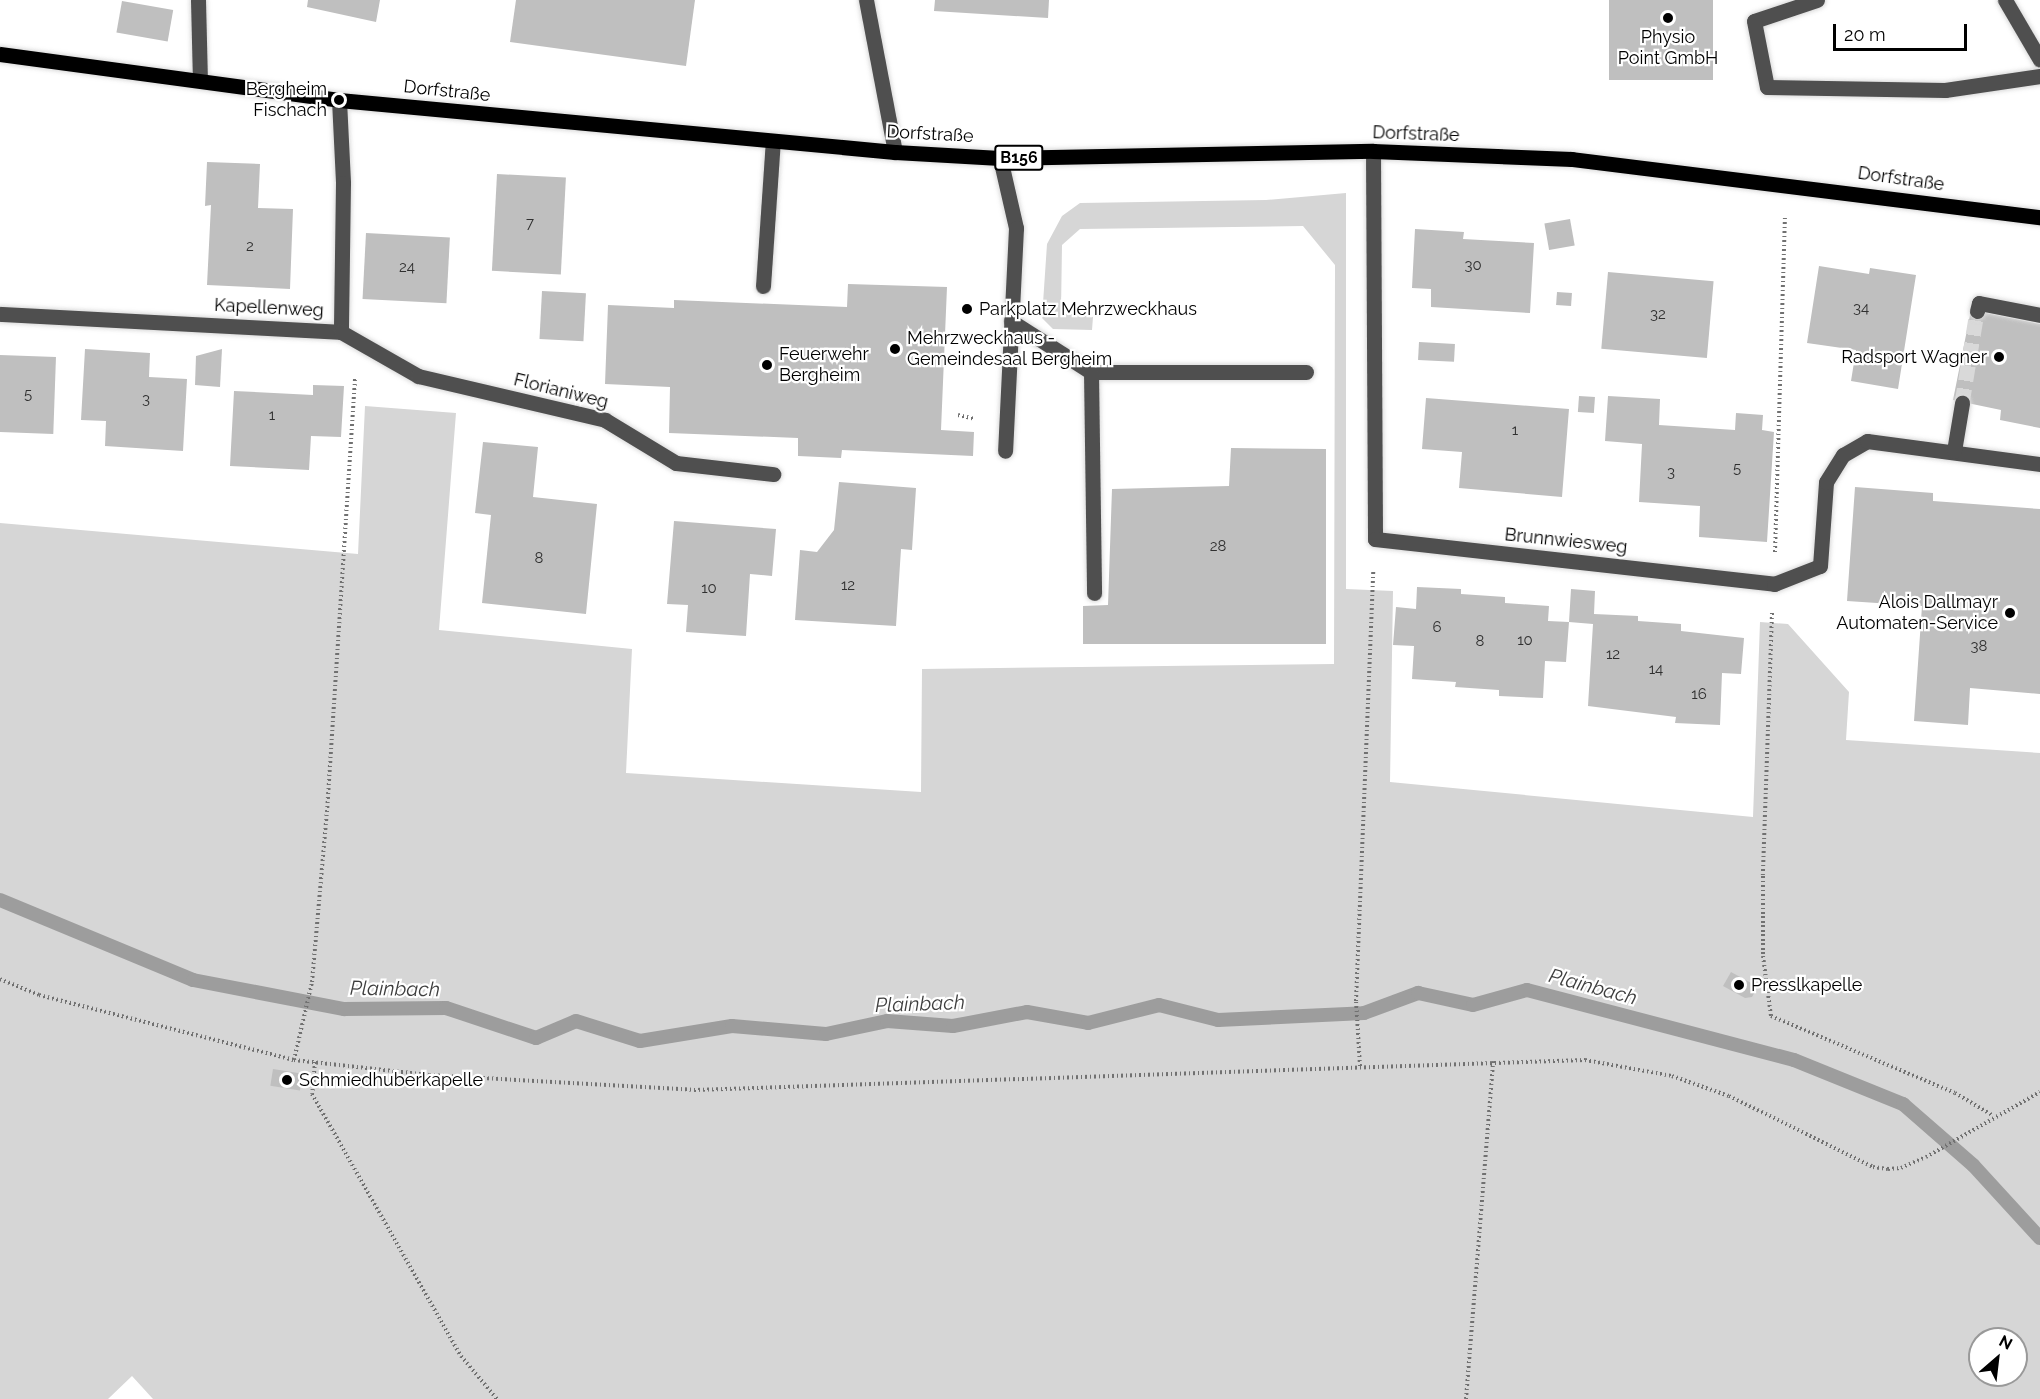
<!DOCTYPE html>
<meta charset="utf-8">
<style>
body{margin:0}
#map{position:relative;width:2040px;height:1399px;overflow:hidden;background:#fff;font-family:Raleway,sans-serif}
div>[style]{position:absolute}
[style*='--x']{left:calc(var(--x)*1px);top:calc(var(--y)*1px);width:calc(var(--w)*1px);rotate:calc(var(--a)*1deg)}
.green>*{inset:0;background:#d6d6d6}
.stream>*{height:14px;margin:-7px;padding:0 7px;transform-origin:7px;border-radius:7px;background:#9d9d9d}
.building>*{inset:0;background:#bfbfbf;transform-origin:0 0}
.minor-tunnel>*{height:15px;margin-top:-7.5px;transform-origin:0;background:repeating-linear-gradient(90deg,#d9d9d9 0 15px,transparent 0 23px)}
.path>*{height:4px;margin-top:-2px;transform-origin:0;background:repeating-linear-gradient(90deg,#717171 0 1.5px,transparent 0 4.5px)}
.roads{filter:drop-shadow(0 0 2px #dbdbdb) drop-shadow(0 0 2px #dbdbdb)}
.minor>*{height:15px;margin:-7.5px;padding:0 7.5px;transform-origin:7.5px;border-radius:7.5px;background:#4f4f4f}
.major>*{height:15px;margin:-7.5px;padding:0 7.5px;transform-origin:7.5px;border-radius:7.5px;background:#000}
.dots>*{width:16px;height:16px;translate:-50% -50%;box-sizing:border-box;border:3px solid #fff;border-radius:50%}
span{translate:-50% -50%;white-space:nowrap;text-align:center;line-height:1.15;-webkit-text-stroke:4.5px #fff;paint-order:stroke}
.number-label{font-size:15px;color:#303030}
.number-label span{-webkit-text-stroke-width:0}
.shield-label span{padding:2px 4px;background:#fff;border:2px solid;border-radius:4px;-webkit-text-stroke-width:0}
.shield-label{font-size:16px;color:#000;font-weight:700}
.poi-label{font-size:18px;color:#000}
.right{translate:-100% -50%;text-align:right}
.left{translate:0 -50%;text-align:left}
.street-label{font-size:18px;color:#000}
.water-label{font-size:20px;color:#3e3e3e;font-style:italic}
.north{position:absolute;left:1968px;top:1327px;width:60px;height:60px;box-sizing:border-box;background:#fff;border:2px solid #999;border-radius:50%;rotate:28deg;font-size:16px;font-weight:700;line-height:24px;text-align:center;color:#000}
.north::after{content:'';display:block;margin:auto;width:21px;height:27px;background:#000;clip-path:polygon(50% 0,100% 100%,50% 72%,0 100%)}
.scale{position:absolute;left:1833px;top:24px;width:134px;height:27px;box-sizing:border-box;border:3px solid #000;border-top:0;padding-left:8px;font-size:18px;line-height:21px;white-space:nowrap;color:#000;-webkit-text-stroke:4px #fff;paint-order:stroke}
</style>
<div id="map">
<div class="green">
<div style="clip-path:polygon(evenodd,1346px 193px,1346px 589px,1393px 591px,1390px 782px,1753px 817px,1760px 622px,1788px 624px,1849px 692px,1846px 740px,2040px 753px,2040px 1399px,153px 1399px,132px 1376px,108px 1399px,0 1399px,0 523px,358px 554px,365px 406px,456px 413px,439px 630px,632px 649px,626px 773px,921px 792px,922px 669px,1334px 664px,1335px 265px,1303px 226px,1080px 229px,1062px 245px,1061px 311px,1093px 317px,1092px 330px,1053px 329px,1042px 318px,1047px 244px,1062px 216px,1080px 203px,1266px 200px,1346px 193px,1980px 1339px,2016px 1339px,2016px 1375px,1980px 1375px,1980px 1339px)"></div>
</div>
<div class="stream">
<div style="--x:0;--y:900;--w:209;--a:22.5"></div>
<div style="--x:193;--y:980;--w:154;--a:10.9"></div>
<div style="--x:344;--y:1009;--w:102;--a:-0.6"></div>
<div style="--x:446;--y:1008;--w:95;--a:18.4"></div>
<div style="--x:536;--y:1038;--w:43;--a:-23"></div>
<div style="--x:576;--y:1021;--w:67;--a:17.4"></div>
<div style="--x:640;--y:1041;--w:93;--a:-9.3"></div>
<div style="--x:732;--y:1026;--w:94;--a:4.9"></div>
<div style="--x:826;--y:1034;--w:62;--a:-12"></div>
<div style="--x:887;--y:1021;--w:66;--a:4.3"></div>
<div style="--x:953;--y:1026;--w:75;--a:-10.7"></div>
<div style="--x:1027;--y:1012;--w:62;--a:10.2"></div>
<div style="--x:1088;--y:1023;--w:73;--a:-14.2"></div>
<div style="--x:1159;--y:1005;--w:61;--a:14.3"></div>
<div style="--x:1218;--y:1020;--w:146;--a:-2.7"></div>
<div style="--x:1364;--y:1013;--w:58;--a:-20.3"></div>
<div style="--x:1418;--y:993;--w:56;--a:12.3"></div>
<div style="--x:1473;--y:1005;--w:56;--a:-15.5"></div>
<div style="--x:1527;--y:990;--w:276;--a:14.7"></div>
<div style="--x:1794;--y:1060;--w:118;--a:22"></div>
<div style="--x:1903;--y:1104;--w:93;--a:41.1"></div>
<div style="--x:1973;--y:1165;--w:99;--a:47.5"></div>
</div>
<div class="building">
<div style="clip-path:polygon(308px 0,380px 0,376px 22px,307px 7px)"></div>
<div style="clip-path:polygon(516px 0,695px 0,686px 66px,510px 42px)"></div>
<div style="clip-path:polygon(935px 0,1049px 0,1048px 18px,934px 11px)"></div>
<div style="left:1609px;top:0;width:104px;height:80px"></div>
<div style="left:122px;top:1px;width:52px;height:32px;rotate:10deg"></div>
<div style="clip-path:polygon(207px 162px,260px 164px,258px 208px,293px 209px,290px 289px,207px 285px,211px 205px,205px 206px)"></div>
<div style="left:497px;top:174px;width:69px;height:97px;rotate:3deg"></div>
<div style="left:1570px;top:219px;width:27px;height:26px;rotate:80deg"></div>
<div style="clip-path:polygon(1415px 229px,1464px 232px,1463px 239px,1534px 243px,1530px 313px,1431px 307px,1431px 289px,1412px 288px)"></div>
<div style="left:366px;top:233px;width:84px;height:66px;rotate:3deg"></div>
<div style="clip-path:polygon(1819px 266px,1869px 274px,1870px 268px,1916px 275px,1898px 389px,1851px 381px,1856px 350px,1807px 343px)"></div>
<div style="left:1608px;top:272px;width:106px;height:77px;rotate:5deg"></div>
<div style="clip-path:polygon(848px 284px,947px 287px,941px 430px,974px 432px,973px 456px,842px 450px,841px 458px,798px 456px,798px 438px,669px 433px,670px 387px,605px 384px,608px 305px,674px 308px,674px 300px,847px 307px)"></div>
<div style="left:542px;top:291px;width:44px;height:48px;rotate:3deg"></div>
<div style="left:1557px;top:292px;width:15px;height:13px;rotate:4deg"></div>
<div style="clip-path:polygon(1971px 310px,2040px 324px,2040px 428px,2000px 420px,2001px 410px,1953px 400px)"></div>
<div style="left:1419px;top:342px;width:36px;height:18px;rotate:3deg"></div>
<div style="clip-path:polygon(85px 349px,150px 353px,149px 377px,187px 379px,183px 451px,105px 446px,106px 421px,81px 420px)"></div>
<div style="clip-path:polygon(222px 349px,220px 387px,195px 385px,196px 356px)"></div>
<div style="left:0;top:355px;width:56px;height:77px;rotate:2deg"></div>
<div style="clip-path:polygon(313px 385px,344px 386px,341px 437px,311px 436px,309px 470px,230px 466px,234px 391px,313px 395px)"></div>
<div style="left:1579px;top:396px;width:16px;height:16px;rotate:4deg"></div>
<div style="clip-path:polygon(1608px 396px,1660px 399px,1659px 425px,1735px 430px,1736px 413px,1763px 415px,1762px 430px,1774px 432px,1767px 542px,1699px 537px,1700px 506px,1639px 502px,1642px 444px,1605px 441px)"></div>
<div style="clip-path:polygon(1426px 398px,1569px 409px,1562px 497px,1459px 488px,1462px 452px,1422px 449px)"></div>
<div style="clip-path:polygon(483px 442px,538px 447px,533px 497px,597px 504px,586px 614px,482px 603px,491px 515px,475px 513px)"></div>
<div style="clip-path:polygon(1231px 448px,1326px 449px,1326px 644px,1083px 644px,1083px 606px,1108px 605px,1112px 489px,1229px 486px)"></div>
<div style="clip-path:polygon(839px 482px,916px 488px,912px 550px,901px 549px,896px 626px,795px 620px,800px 550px,817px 552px,834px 530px)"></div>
<div style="clip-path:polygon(1855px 487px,1933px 493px,1933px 501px,2040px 509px,2040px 694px,1970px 688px,1968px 725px,1914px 721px,1922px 606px,1847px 601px)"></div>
<div style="clip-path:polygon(674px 521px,776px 529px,772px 576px,750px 574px,746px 636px,686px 632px,688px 605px,667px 604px)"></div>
<div style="clip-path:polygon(1417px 587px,1461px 589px,1461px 594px,1505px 597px,1505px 603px,1549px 606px,1548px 621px,1569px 622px,1566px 662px,1545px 661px,1543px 698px,1499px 696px,1499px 690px,1455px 687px,1456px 682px,1412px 679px,1414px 646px,1393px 645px,1396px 607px,1416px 609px)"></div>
<div style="clip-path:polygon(1571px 589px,1595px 591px,1594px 614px,1638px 616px,1638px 621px,1681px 624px,1681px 631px,1744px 638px,1741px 674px,1722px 673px,1720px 725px,1675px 723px,1676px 717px,1588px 706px,1593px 624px,1569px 622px)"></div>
<div style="clip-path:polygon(1731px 972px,1753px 984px,1756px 990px,1752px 997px,1745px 998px,1723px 986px)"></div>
<div style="left:273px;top:1069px;width:30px;height:17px;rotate:9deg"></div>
</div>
<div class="minor-tunnel">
<div style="--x:1962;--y:403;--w:93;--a:-80.7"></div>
</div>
<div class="path">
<div style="--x:958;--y:415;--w:17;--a:13"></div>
<div style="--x:1775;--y:552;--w:335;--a:-88.3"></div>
<div style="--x:1772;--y:613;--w:263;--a:92"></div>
<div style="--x:1763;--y:876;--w:80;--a:90"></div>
<div style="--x:1763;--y:956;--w:61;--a:82.4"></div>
<div style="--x:1771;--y:1016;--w:199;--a:22.7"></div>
<div style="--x:1955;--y:1093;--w:43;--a:30.7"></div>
<div style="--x:0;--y:979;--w:42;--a:22.3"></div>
<div style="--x:39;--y:995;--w:263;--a:14.3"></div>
<div style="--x:294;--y:1060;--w:136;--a:6.3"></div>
<div style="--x:429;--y:1075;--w:265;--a:3.2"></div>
<div style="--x:694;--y:1090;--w:892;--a:-1.93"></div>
<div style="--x:1585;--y:1060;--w:88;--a:10.4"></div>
<div style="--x:1672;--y:1076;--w:60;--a:19.3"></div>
<div style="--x:1729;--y:1096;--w:161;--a:26.2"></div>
<div style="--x:1873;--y:1167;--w:15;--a:8"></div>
<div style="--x:1888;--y:1169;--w:13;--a:-4"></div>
<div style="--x:1901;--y:1168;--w:27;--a:-24"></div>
<div style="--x:1926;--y:1157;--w:131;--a:-29.7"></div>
<div style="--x:294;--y:1060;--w:80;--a:-77"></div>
<div style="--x:312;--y:982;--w:171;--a:-85"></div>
<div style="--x:327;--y:812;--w:436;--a:-86.3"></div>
<div style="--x:315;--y:1062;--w:32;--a:95"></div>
<div style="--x:312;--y:1094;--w:301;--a:60.4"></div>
<div style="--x:461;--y:1356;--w:56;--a:50.1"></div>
<div style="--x:1360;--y:1066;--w:65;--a:-93.5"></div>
<div style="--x:1356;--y:1001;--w:432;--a:-87.7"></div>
<div style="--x:1466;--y:1399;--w:339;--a:-85.4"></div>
</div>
<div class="roads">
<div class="minor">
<div style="--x:198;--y:0;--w:80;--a:88.6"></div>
<div style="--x:866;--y:0;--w:155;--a:79.2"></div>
<div style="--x:1817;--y:0;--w:66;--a:161.6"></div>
<div style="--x:1754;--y:21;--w:67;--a:78.9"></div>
<div style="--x:1767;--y:87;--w:178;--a:1"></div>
<div style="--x:1945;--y:90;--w:96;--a:-8.4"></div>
<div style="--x:2005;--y:0;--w:69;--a:59.7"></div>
<div style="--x:339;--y:100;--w:83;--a:87.2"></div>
<div style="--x:343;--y:183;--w:149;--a:90.8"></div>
<div style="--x:1373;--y:151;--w:388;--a:89.7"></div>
<div style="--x:1375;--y:539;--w:402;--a:6.4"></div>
<div style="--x:1774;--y:584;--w:49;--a:-21.4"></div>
<div style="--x:1820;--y:566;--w:84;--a:-85.9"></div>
<div style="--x:1826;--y:482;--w:32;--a:-58"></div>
<div style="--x:1843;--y:455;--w:28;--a:-30"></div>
<div style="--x:1867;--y:441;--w:175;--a:7.6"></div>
<div style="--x:1000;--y:158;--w:72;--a:77.1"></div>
<div style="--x:1016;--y:228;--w:223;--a:92.8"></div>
<div style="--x:763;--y:286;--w:145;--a:-86.1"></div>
<div style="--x:1977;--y:311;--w:8;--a:-76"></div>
<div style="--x:1979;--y:303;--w:62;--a:11.1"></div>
<div style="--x:0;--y:314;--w:341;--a:3"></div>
<div style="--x:341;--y:332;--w:89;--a:29.7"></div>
<div style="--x:418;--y:376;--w:192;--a:13.2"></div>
<div style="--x:605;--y:420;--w:83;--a:31.2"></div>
<div style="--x:676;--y:463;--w:98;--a:6.5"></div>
<div style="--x:1011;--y:321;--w:95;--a:32.5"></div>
<div style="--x:1091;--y:372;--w:215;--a:0"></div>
<div style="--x:1091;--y:372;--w:221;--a:89.2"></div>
<div style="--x:1954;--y:451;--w:49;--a:-80.5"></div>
</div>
<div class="major">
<div style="--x:0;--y:54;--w:342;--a:7.7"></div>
<div style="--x:339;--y:100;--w:558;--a:5.34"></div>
<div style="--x:895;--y:152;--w:105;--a:3.3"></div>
<div style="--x:1000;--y:158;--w:373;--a:-1.1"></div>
<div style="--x:1373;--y:151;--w:199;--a:2.3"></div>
<div style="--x:1572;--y:159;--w:472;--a:7.1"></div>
</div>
</div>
<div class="dots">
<div style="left:1668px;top:18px;background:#000"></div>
<div style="left:339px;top:100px;background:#000"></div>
<div style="left:967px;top:309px;background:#000"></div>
<div style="left:895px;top:349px;background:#000"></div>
<div style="left:1999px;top:357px;background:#000"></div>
<div style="left:767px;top:365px;background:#000"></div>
<div style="left:2010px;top:613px;background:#000"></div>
<div style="left:1739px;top:985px;background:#000"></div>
<div style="left:287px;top:1080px;background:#000"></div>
</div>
<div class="number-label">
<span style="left:530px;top:224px">7</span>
<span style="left:250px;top:247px">2</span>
<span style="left:1473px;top:266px">30</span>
<span style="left:407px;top:268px">24</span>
<span style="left:1861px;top:309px">34</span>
<span style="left:1658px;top:315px">32</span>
<span style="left:28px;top:395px">5</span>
<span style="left:146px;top:400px">3</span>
<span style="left:272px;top:416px">1</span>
<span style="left:1515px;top:431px">1</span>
<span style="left:1737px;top:469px">5</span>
<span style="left:1671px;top:473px">3</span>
<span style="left:1218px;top:547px">28</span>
<span style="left:539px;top:559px">8</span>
<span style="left:848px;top:586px">12</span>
<span style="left:709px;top:589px">10</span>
<span style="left:1437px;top:628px">6</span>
<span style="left:1525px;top:641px">10</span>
<span style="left:1480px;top:642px">8</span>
<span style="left:1979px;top:647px">38</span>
<span style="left:1613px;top:655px">12</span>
<span style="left:1656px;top:670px">14</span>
<span style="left:1699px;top:695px">16</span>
</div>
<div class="shield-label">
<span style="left:1019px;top:158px">B156</span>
</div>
<div class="poi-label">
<span style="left:1668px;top:48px">Physio<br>Point GmbH</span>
<span class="right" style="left:327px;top:100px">Bergheim<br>Fischach</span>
<span class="left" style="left:979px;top:309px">Parkplatz Mehrzweckhaus</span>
<span class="left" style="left:907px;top:349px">Mehrzweckhaus -<br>Gemeindesaal Bergheim</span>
<span class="left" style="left:779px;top:365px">Feuerwehr<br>Bergheim</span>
<span class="right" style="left:1987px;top:357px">Radsport Wagner</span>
<span class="right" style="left:1998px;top:613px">Alois Dallmayr<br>Automaten-Service</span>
<span class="left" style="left:1751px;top:985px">Presslkapelle</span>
<span class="left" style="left:299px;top:1080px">Schmiedhuberkapelle</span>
</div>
<div class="street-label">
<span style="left:447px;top:91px;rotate:6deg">Dorfstraße</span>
<span style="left:930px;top:134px;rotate:3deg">Dorfstraße</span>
<span style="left:1416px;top:134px;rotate:2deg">Dorfstraße</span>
<span style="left:1901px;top:179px;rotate:8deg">Dorfstraße</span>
<span style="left:269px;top:308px;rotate:3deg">Kapellenweg</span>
<span style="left:561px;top:391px;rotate:14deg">Florianiweg</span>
<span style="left:1566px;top:541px;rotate:6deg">Brunnwiesweg</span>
</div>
<div class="water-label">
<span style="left:1593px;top:987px;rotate:15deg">Plainbach</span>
<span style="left:395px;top:989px;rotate:1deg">Plainbach</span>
<span style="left:920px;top:1004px;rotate:-2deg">Plainbach</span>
</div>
<div class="north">N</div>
<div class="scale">20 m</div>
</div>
